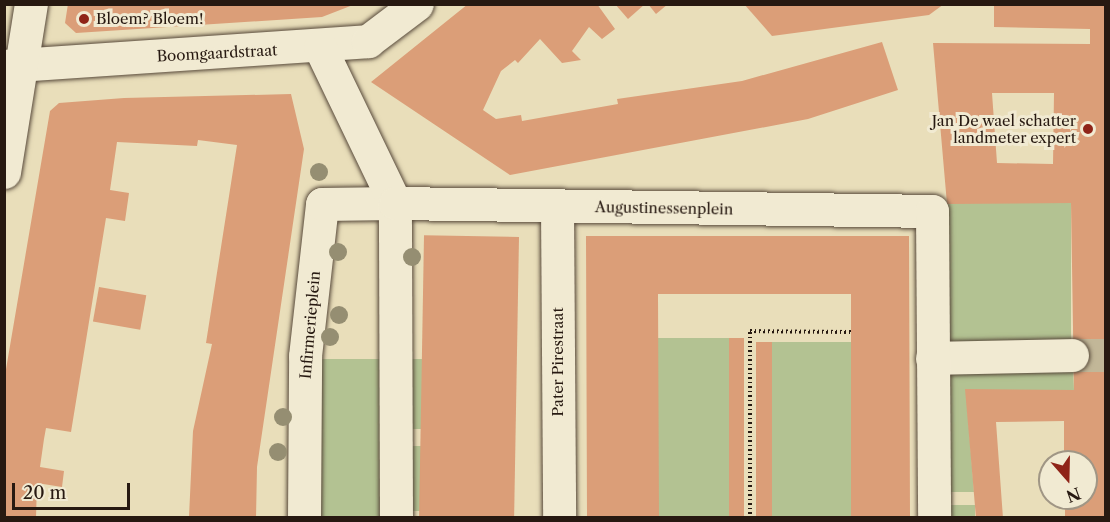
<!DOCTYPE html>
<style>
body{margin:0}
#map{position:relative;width:1110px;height:522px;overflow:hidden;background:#e9deba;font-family:"Libre Caslon Text",serif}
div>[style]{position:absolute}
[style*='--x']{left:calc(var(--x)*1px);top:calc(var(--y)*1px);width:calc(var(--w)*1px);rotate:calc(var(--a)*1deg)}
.green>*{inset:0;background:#b3c292;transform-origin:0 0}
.building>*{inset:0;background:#db9e78;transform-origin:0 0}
.street-tunnel>*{height:33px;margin-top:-16.5px;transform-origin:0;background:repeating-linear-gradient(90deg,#c2b798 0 33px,transparent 0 49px)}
.path>*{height:4px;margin-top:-2px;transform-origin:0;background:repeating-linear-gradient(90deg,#271911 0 1.5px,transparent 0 4.5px)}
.roads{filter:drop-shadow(0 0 2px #584a3b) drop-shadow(0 0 2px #584a3b)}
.street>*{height:33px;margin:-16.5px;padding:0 16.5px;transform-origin:16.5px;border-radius:16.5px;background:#f1ead2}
.trees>*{width:18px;height:18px;margin:-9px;border-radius:50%;background:#958e72}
.dots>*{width:16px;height:16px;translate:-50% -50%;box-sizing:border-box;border:3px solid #f1ead2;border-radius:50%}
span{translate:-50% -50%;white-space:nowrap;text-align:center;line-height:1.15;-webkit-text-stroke:6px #f1ead2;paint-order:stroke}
.poi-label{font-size:15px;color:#271911}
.left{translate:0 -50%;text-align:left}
.right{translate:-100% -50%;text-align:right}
.street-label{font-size:15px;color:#271911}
.frame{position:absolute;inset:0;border:6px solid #271911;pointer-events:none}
.north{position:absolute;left:1038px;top:450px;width:60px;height:60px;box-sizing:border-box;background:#f1ead2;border:2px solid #a09685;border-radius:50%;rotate:160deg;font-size:16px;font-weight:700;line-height:24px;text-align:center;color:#271911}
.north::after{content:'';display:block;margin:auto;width:21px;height:27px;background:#8f2418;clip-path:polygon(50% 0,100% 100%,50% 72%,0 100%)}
.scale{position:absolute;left:12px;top:483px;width:118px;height:27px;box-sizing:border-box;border:3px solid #271911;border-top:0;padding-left:8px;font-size:18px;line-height:21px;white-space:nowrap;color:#271911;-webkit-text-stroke:4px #f1ead2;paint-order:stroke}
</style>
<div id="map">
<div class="green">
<div style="left:1071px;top:203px;width:142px;height:124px;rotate:90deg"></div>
<div style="left:658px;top:338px;width:71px;height:179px"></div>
<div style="left:772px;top:342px;width:79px;height:176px"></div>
<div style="left:319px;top:359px;width:71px;height:158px"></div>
<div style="left:424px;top:359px;width:70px;height:22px;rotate:90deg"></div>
<div style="clip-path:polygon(943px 368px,1073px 368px,1074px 390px,966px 390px,974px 492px,943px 492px)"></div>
<div style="left:403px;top:446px;width:21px;height:65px"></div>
<div style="left:943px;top:505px;width:32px;height:12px"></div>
</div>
<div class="building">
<div style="clip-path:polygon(68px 4px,353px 4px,353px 5px,322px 17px,76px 33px,65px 23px)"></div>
<div style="clip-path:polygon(468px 4px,597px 4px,615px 29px,602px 39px,589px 27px,572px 51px,581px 60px,562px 63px,540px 39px,518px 63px,515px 60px,501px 71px,483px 110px,496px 119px,521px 115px,522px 121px,618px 104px,617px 99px,742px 81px,882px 42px,898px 90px,808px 119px,510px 175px,371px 82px)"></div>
<div style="clip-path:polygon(615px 4px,645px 4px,628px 19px)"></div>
<div style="clip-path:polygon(648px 4px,668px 4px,656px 14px)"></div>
<div style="clip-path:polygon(744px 4px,944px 4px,929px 15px,772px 36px)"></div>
<div style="clip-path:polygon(evenodd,994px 4px,1106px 4px,1106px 518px,1065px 518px,1065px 498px,1086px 498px,1086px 462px,1064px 462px,1064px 421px,996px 422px,1003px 518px,976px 518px,965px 389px,1074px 390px,1071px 203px,947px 204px,933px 43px,1090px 44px,1090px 29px,994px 27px,994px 4px,992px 93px,1054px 93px,1053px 164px,997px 163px,992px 93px)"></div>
<div style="clip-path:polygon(291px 94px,304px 149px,257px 467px,256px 518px,189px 517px,193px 431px,212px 344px,206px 343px,237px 145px,198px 140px,197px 146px,117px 142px,110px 190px,129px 193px,125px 221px,106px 218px,71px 432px,46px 428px,44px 439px,40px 467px,64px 471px,62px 487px,37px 483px,36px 518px,4px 518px,4px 381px,50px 111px,59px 103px,124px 98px)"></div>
<div style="clip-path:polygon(586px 236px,909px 236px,910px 518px,851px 518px,851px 294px,658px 294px,659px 518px,587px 518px)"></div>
<div style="left:519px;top:237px;width:281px;height:95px;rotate:91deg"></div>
<div style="left:99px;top:287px;width:48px;height:35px;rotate:10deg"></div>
<div style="left:729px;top:338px;width:15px;height:180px"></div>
<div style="left:756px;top:342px;width:16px;height:176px"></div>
</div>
<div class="street-tunnel">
<div style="--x:1072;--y:355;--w:34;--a:0"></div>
</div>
<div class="path">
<div style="--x:750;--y:518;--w:187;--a:-90"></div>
<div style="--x:750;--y:331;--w:101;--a:0.6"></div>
</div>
<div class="roads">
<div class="street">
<div style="--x:4;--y:66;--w:365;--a:-3.9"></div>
<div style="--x:368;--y:41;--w:61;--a:-37.1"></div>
<div style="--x:4;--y:172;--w:170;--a:-80.9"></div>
<div style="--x:557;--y:207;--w:311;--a:89.6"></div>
<div style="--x:932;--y:358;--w:140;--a:-1.2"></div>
<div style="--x:304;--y:518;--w:162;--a:-89.6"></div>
<div style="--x:305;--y:356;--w:153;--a:-83.6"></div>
<div style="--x:322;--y:204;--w:73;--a:-0.8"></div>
<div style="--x:395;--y:203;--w:173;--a:-115.7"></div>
<div style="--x:396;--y:518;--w:315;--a:-90.2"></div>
<div style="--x:395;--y:203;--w:537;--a:0.85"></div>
<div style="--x:932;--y:211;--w:307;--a:89.6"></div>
</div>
</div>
<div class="trees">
<div style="left:319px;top:172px"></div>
<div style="left:338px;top:252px"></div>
<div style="left:412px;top:257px"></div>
<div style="left:339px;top:315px"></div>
<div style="left:330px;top:337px"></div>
<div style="left:283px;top:417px"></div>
<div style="left:278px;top:452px"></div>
</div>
<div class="dots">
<div style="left:84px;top:19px;background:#8f2418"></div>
<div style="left:1088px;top:129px;background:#8f2418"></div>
</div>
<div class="poi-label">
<span class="left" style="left:96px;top:19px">Bloem? Bloem!</span>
<span class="right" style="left:1076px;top:129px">Jan De wael schatter<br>landmeter expert</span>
</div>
<div class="street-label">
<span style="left:217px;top:53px;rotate:-3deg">Boomgaardstraat</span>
<span style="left:664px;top:208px;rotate:1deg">Augustinessenplein</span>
<span style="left:310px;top:325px;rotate:-85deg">Infirmerieplein</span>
<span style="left:558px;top:362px;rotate:-90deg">Pater Pirestraat</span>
</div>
<div class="frame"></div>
<div class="north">N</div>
<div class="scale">20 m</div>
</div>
